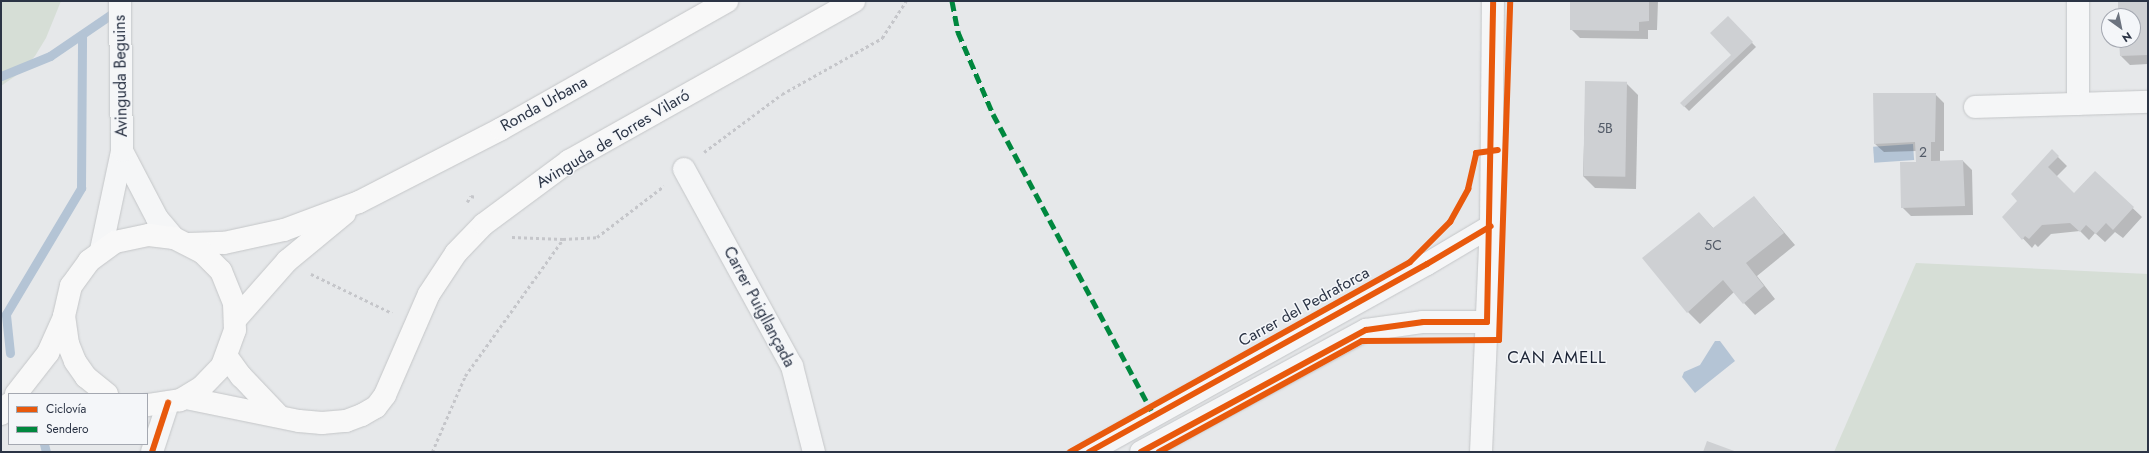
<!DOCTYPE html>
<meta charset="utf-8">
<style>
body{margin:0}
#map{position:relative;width:2149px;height:453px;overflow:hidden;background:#e6e8ea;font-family:Jost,sans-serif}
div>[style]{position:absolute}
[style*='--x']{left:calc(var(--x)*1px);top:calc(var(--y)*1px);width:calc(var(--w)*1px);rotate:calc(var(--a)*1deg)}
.green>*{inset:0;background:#d6ded6}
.water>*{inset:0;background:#b4c4d5;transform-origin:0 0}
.shadow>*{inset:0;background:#0003}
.stream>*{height:9px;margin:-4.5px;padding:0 4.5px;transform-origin:4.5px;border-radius:4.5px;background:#b4c4d5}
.building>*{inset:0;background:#ced0d3;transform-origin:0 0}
.path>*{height:2.5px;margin-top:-1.25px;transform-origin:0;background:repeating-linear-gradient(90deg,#c5c6ca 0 3px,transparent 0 6px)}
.roads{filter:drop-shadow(0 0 1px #c4c6c8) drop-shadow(0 0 1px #c4c6c8)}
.street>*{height:22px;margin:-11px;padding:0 11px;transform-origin:11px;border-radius:11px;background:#f5f6f7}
.secondary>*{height:22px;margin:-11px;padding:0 11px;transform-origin:11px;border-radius:11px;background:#f8f8f8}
.quiet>*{height:5px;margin-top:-2.5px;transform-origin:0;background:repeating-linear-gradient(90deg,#00873e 0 10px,transparent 0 15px)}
.cycleway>*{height:6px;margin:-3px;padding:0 3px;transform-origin:3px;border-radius:3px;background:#e8590c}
span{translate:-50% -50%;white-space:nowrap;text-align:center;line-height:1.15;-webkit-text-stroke:3px #f4f6f9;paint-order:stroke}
.number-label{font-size:14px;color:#545c69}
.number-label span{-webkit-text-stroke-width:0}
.street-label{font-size:16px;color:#2b3445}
.neighbourhood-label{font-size:17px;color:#1d2536;letter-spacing:1px}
.frame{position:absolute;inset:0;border:2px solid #2b3445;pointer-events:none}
.legend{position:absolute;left:8px;top:393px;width:140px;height:52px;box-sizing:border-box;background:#f4f6f9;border:1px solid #a4a8b1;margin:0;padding:5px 7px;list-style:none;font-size:12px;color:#2b3445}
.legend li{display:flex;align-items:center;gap:8px;height:20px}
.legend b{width:20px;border:1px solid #a4a8b1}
.north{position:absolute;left:2101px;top:8px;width:40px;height:40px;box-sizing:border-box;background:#f4f6f9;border:1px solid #a4a8b1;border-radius:50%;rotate:147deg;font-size:11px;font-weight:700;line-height:16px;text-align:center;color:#2b3445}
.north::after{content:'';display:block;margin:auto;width:14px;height:18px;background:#6c737f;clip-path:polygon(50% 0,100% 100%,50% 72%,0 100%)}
</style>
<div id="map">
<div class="green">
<div style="clip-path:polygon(1px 1px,61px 1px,46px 38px,35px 56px,21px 72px,1px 86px)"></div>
<div style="clip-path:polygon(1916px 263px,2148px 274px,2148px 452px,1834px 452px)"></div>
</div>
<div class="water">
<div style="left:1913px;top:144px;width:16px;height:40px;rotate:86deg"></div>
<div style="clip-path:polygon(1715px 341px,1720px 341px,1735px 361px,1695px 393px,1682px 377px,1684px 372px,1700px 365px)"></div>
</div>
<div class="shadow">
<div style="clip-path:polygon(1571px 1px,1658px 1px,1657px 30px,1648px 30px,1648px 39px,1580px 38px,1571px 29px)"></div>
<div style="clip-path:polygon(2119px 1px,2148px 1px,2148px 64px,2130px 65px,2121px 56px,2120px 40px,2133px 40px,2133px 16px,2119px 16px)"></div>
<div style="clip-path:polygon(1728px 18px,1756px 47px,1689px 111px,1681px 103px,1732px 55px)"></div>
<div style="clip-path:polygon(1586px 82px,1626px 83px,1638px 95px,1636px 189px,1595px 188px,1583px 176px)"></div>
<div style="clip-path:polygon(1935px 94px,1944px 103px,1944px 151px,1940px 151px,1940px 162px,1963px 161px,1972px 170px,1973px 215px,1911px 216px,1902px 207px,1917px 163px,1916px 151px,1884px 152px,1875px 144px)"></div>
<div style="clip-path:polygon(2052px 151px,2067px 166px,2056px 177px,2074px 194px,2095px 172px,2142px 217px,2123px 238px,2115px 232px,2105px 242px,2095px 233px,2089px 240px,2080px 231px,2051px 234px,2038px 247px,2035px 244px,2032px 248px,2003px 217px,2019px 201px)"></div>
<div style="clip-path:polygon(1754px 197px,1795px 245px,1757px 276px,1775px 299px,1755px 315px,1734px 292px,1700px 324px,1688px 312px,1699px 213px,1714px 229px)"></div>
</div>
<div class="stream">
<div style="--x:1;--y:76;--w:53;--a:-22.2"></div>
<div style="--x:50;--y:56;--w:83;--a:-34.3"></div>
<div style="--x:10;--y:353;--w:39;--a:-96"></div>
<div style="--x:6;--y:314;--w:147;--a:-59.2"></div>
<div style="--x:81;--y:188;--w:152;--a:-89.6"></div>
<div style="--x:44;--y:444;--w:8;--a:76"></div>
</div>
<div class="building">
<div style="clip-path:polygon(1570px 1px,1649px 1px,1649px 21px,1639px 22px,1639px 31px,1570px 30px)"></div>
<div style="clip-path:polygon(2118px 1px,2148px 1px,2148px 55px,2120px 56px,2119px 40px,2133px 40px,2133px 16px,2118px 16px)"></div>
<div style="clip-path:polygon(1728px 16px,1753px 42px,1684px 107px,1680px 103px,1731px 55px,1710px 33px)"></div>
<div style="left:1585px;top:81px;width:42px;height:95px;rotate:1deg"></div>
<div style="clip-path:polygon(1873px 93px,1936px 93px,1935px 142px,1931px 142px,1931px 161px,1963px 160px,1965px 206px,1901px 208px,1900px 162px,1916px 162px,1915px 142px,1874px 144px)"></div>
<div style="clip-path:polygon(2052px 149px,2059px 156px,2048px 167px,2074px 193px,2095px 171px,2134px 207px,2113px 230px,2106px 223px,2096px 234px,2086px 225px,2080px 232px,2070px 223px,2042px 225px,2029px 239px,2025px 236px,2022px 240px,2002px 217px,2017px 201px,2011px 194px)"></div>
<div style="clip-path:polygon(1754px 196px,1784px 233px,1746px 263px,1764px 286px,1743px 304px,1723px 280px,1687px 313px,1642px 258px,1699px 212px,1713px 228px)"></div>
<div style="clip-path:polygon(1707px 441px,1737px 452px,1703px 452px)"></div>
</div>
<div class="path">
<div style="--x:704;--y:152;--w:97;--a:-36.6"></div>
<div style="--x:782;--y:94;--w:115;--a:-29.2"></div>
<div style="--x:882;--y:38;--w:44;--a:-57"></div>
<div style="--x:467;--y:202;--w:7;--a:-56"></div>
<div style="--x:471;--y:196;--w:5;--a:11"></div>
<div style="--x:512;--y:237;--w:51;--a:2.2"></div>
<div style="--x:311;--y:274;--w:90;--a:25.7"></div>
<div style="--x:432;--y:452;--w:83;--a:-66.5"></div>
<div style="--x:465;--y:376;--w:168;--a:-54.4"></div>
<div style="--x:563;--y:239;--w:34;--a:-3"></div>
<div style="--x:597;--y:237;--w:84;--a:-37.3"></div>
</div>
<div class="roads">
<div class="street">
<div style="--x:2078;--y:104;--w:103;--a:-90"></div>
<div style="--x:1975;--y:107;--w:173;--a:-1.7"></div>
<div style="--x:122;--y:151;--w:76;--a:62.4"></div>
<div style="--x:157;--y:218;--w:26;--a:50"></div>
<div style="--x:684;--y:169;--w:225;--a:61.3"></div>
<div style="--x:792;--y:366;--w:89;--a:75.7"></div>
<div style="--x:101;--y:250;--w:101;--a:-78"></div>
<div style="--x:122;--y:151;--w:150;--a:-90.8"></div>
<div style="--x:152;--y:452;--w:52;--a:-71.9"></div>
<div style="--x:1089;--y:452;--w:387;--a:-29.1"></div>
<div style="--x:1427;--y:264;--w:74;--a:-30.7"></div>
<div style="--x:1141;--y:452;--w:256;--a:-28.5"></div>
<div style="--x:1366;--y:330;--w:58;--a:-8"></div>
<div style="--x:1423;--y:322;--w:64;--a:0"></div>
<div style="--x:1481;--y:452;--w:226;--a:-87.5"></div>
<div style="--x:1491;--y:226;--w:225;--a:-89.5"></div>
</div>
<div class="secondary">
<div style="--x:189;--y:244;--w:35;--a:-2"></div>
<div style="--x:224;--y:243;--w:61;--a:-12.2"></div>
<div style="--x:284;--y:230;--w:80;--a:-20.5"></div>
<div style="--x:359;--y:202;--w:160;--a:-27.2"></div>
<div style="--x:501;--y:129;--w:260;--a:-29.5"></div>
<div style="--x:235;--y:320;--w:79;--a:-48.6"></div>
<div style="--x:287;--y:261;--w:75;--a:-39.6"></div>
<div style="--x:227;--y:357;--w:24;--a:54"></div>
<div style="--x:241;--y:376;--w:55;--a:46.5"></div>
<div style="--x:16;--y:394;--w:52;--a:-52"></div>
<div style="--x:48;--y:353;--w:39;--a:-66"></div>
<div style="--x:107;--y:394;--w:27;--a:-141"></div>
<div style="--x:86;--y:377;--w:19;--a:-125"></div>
<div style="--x:75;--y:361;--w:18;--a:-112"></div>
<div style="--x:68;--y:344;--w:28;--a:-98"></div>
<div style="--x:64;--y:316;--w:31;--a:-77"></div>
<div style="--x:71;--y:286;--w:31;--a:-54"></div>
<div style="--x:89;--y:261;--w:32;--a:-36"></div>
<div style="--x:115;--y:242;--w:35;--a:-12"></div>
<div style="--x:149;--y:235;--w:25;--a:7"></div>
<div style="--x:174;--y:238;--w:33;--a:27"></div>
<div style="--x:203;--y:253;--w:25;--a:45"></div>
<div style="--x:221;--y:271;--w:35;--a:68"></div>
<div style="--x:234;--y:303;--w:27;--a:88"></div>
<div style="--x:235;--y:330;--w:38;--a:110"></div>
<div style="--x:222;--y:366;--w:29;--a:134"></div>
<div style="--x:202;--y:387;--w:26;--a:149"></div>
<div style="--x:180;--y:400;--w:33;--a:171"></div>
<div style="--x:186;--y:398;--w:115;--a:11.5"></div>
<div style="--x:299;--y:421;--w:23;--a:5"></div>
<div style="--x:322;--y:423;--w:24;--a:-5"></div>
<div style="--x:346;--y:421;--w:17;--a:-21"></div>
<div style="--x:362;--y:415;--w:16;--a:-30"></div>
<div style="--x:376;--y:407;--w:15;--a:-53"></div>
<div style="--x:385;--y:395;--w:110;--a:-66.5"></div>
<div style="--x:429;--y:294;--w:49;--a:-56.6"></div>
<div style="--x:456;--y:253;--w:40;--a:-46"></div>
<div style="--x:484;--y:224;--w:106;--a:-36.5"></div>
<div style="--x:569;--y:161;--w:327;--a:-29.3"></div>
<div style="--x:1;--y:414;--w:13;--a:-51"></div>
</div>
</div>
<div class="quiet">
<div style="--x:952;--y:1;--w:32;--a:79"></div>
<div style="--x:958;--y:32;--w:89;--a:66.9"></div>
<div style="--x:993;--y:114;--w:336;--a:61.9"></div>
</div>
<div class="cycleway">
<div style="--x:152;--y:452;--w:52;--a:-71.9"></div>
<div style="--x:1070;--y:452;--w:389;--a:-29.2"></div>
<div style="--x:1410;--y:262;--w:57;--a:-45"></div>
<div style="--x:1450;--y:222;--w:38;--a:-61"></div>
<div style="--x:1468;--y:189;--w:37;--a:-77"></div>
<div style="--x:1476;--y:153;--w:22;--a:-8"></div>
<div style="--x:1089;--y:452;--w:387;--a:-29.1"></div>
<div style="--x:1427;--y:264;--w:74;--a:-30.7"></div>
<div style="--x:1141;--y:452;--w:256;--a:-28.5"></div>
<div style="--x:1366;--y:330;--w:58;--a:-8"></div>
<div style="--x:1423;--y:322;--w:64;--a:0"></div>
<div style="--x:1487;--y:322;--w:321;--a:-88.9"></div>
<div style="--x:1159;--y:452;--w:231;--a:-28.7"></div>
<div style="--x:1362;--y:341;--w:137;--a:-0.4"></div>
<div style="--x:1499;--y:340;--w:339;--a:-88.1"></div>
</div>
<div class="number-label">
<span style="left:1605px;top:128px">5B</span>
<span style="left:1923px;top:152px">2</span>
<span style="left:1713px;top:245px">5C</span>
</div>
<div class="street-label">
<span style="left:121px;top:76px;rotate:-91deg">Avinguda Beguins</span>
<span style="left:544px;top:104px;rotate:-29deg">Ronda Urbana</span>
<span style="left:613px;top:139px;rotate:-31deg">Avinguda de Torres Vilaró</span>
<span style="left:759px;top:307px;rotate:62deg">Carrer Puigllançada</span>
<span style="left:1304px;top:307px;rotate:-29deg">Carrer del Pedraforca</span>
</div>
<div class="neighbourhood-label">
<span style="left:1557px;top:358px">CAN AMELL</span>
</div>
<div class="frame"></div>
<ul class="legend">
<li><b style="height:5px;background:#e8590c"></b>Ciclovía</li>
<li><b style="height:5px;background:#00873e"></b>Sendero</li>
</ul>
<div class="north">N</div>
</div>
